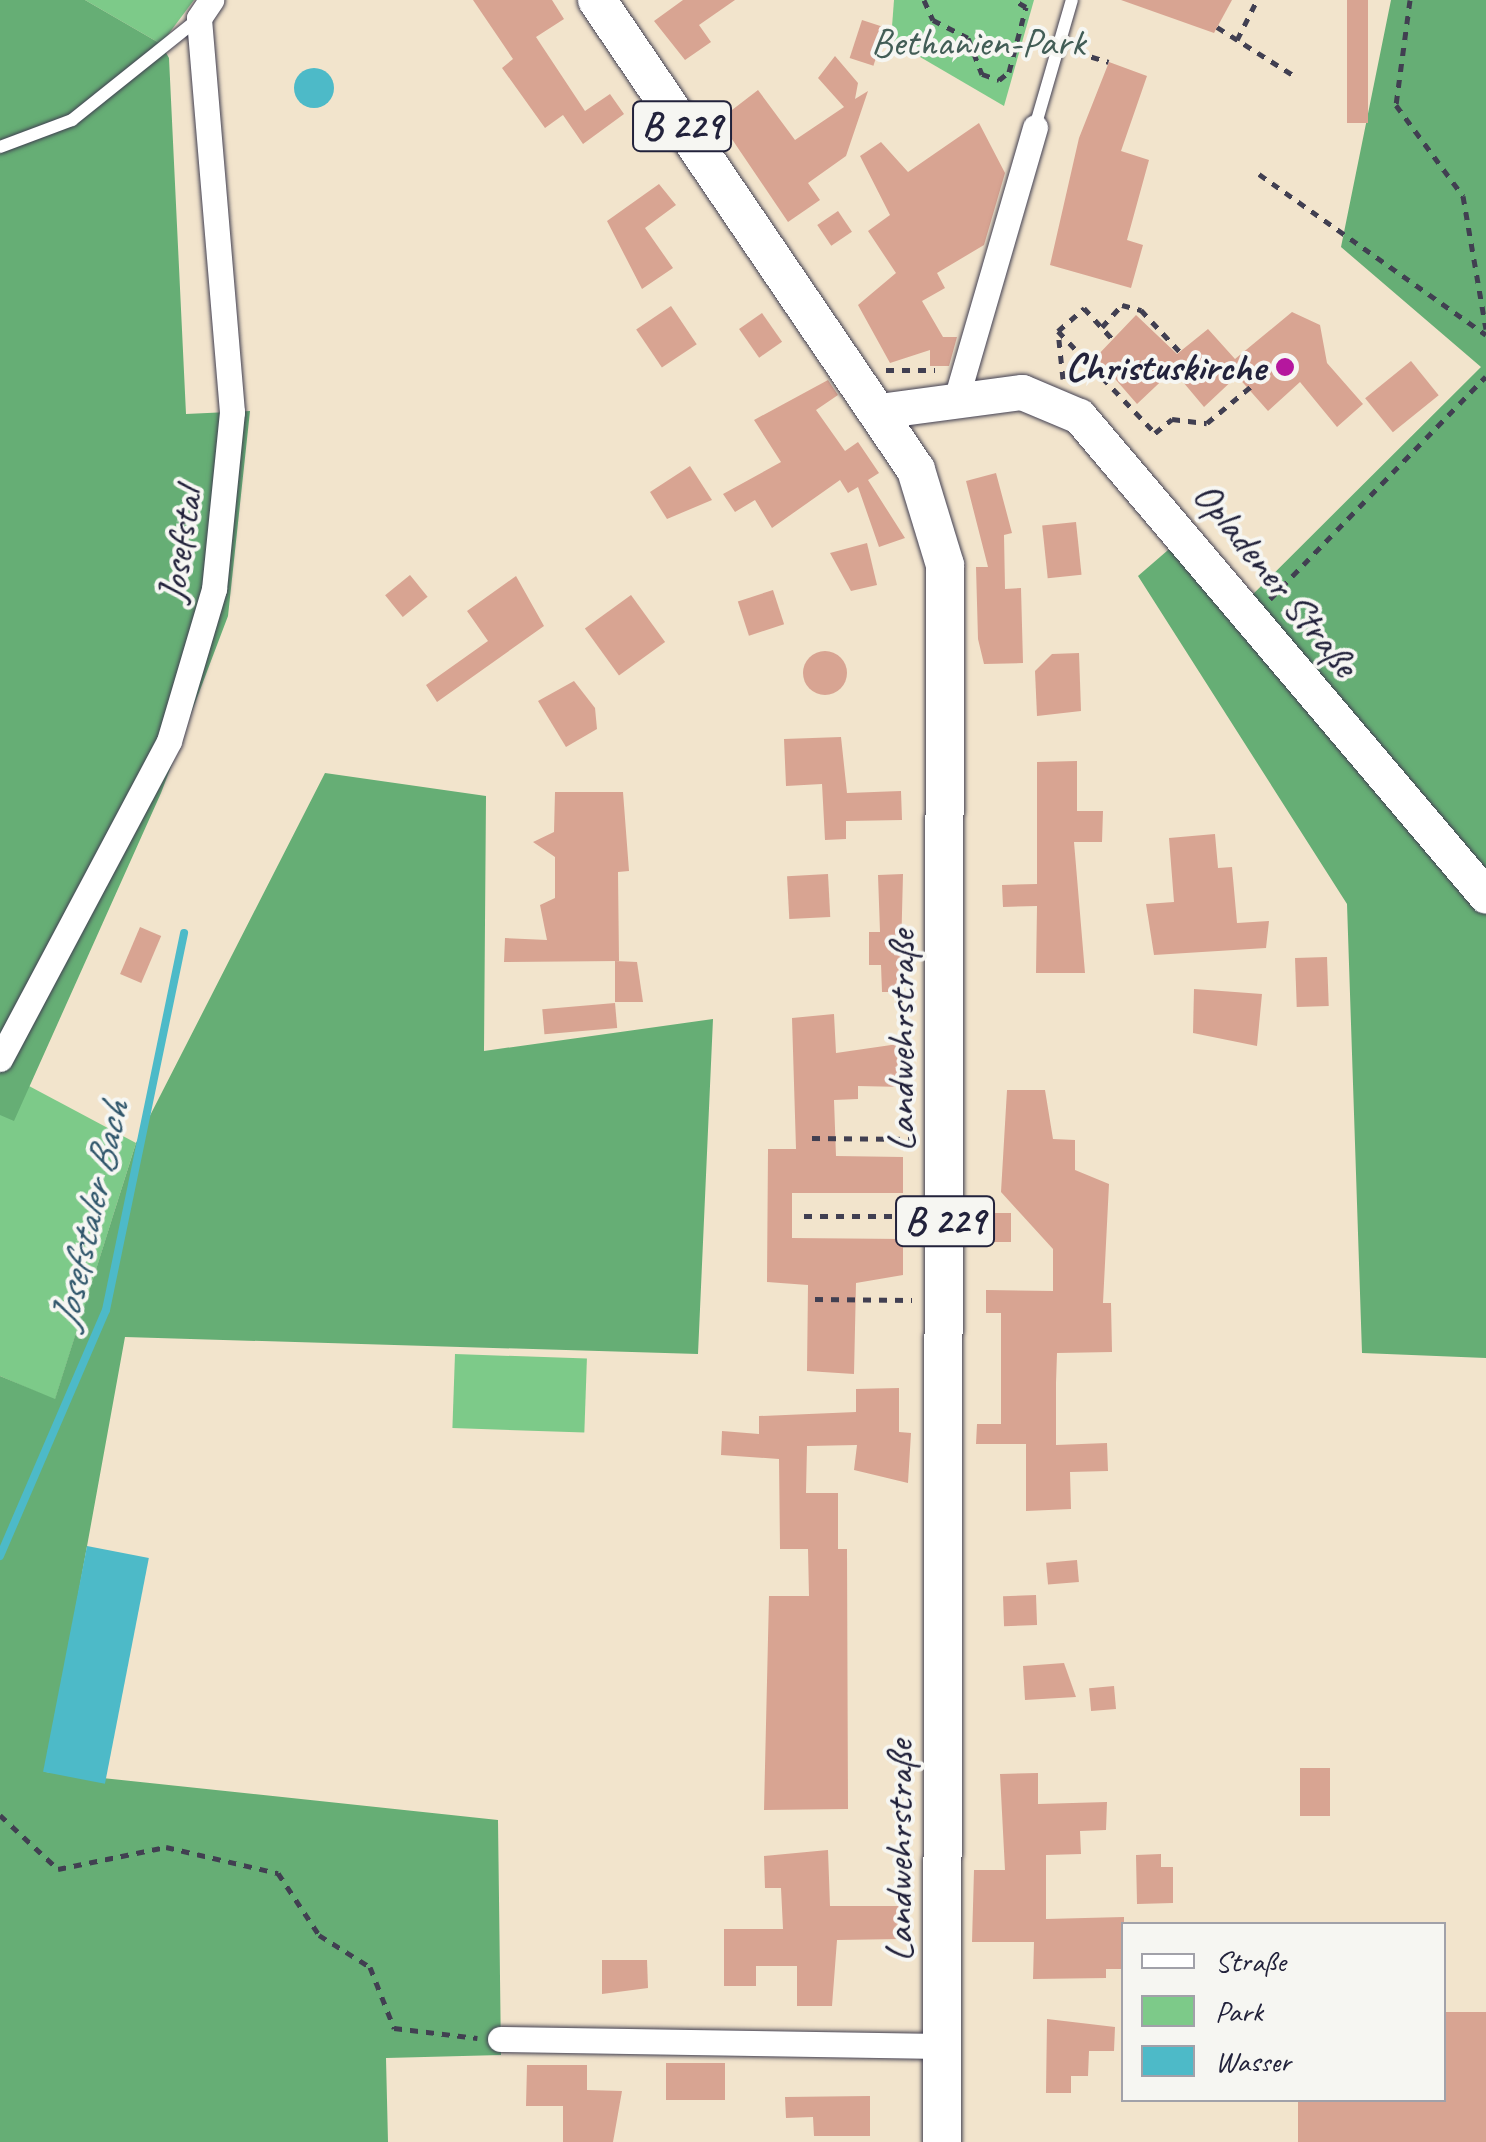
<!DOCTYPE html>
<meta charset="utf-8">
<style>
body{margin:0}
#map{position:relative;width:1486px;height:2142px;overflow:hidden;background:#f2e4cc;font-family:Caveat,sans-serif}
div>[style]{position:absolute}
[style*='--x']{left:calc(var(--x)*1px);top:calc(var(--y)*1px);width:calc(var(--w)*1px);rotate:calc(var(--a)*1deg)}
.green>*{inset:0;background:#7dca89;transform-origin:0 0}
.forest>*{inset:0;background:#66ae75}
.water>*{inset:0;background:#4dbac8;transform-origin:0 0}
.round{border-radius:50%}
.stream>*{height:8px;margin:-4px;padding:0 4px;transform-origin:4px;border-radius:4px;background:#4dbac8}
.building>*{inset:0;background:#d8a492;transform-origin:0 0}
.path>*{height:5px;margin-top:-2.5px;transform-origin:0;background:repeating-linear-gradient(90deg,#413f51 0 8px,transparent 0 16px)}
.roads{filter:drop-shadow(0 0 2px #413f51) drop-shadow(0 0 2px #413f51)}
.lane>*{height:12px;margin:-6px;padding:0 6px;transform-origin:6px;border-radius:6px;background:#fff}
.street>*{height:25px;margin:-12.5px;padding:0 12.5px;transform-origin:12.5px;border-radius:12.5px;background:#fff}
.secondary>*{height:35px;margin:-17.5px;padding:0 17.5px;transform-origin:17.5px;border-radius:17.5px;background:#fff}
.primary>*{height:38px;margin:-19px;padding:0 19px;transform-origin:19px;border-radius:19px;background:#fff}
.dots>*{width:28px;height:28px;translate:-50% -50%;box-sizing:border-box;border:5px solid #f6f6f2;border-radius:50%}
span{translate:-50% -50%;white-space:nowrap;text-align:center;line-height:1.15;-webkit-text-stroke:8px #f6f6f2;paint-order:stroke}
.shield-label span{padding:2px 8px;background:#f6f6f2;border:2px solid;border-radius:8px;-webkit-text-stroke-width:0}
.shield-label{font-size:38px;color:#22223b;font-weight:700}
.park-label{font-size:40px;color:#425d56}
.poi-label{font-size:40px;color:#22223b;font-weight:700}
.right{translate:-100% -50%;text-align:right}
.street-label{font-size:40px;color:#22223b}
.water-label{font-size:42px;color:#31576c;font-style:italic}
.legend{position:absolute;left:1121px;top:1922px;width:325px;height:180px;box-sizing:border-box;background:#f6f6f2;border:2px solid #a1a1a9;margin:0;padding:12px 18px;list-style:none;font-size:30px;color:#22223b}
.legend li{display:flex;align-items:center;gap:20px;height:50px}
.legend b{width:50px;border:2px solid #a1a1a9}
</style>
<div id="map">
<div class="green">
<div style="clip-path:polygon(85px 0,194px 0,161px 44px)"></div>
<div style="clip-path:polygon(894px 0,1034px 0,1004px 106px,891px 40px)"></div>
<div style="clip-path:polygon(0 1083px,29px 1086px,136px 1143px,55px 1400px,0 1376px)"></div>
<div style="left:455px;top:1354px;width:132px;height:74px;rotate:2deg"></div>
</div>
<div class="forest">
<div style="clip-path:polygon(0 0,85px 0,161px 44px,169px 58px,186px 414px,250px 411px,228px 616px,161px 793px,14px 1121px,0 1115px)"></div>
<div style="clip-path:polygon(1391px 0,1486px 0,1486px 1358px,1362px 1353px,1347px 904px,1138px 576px,1175px 544px,1232px 615px,1481px 367px,1341px 247px)"></div>
<div style="clip-path:polygon(325px 773px,486px 796px,484px 1051px,713px 1019px,698px 1354px,125px 1337px,46px 1772px,498px 1820px,501px 2055px,386px 2058px,388px 2142px,0 2142px,0 1376px,55px 1399px,136px 1143px)"></div>
</div>
<div class="water">
<div class="round" style="left:294px;top:68px;width:40px;height:40px"></div>
<div style="left:87px;top:1546px;width:63px;height:230px;rotate:11deg"></div>
</div>
<div class="stream">
<div style="--x:0;--y:1556;--w:268;--a:-66.7"></div>
<div style="--x:106;--y:1310;--w:385;--a:-78.3"></div>
</div>
<div class="building">
<div style="clip-path:polygon(473px 0,552px 0,564px 19px,536px 37px,585px 111px,610px 94px,624px 114px,583px 144px,563px 115px,545px 128px,502px 68px,513px 59px)"></div>
<div style="clip-path:polygon(683px 0,735px 0,699px 25px,711px 42px,685px 60px,654px 21px)"></div>
<div style="clip-path:polygon(1121px 0,1232px 0,1214px 33px)"></div>
<div style="left:1347px;top:0;width:21px;height:123px"></div>
<div style="left:862px;top:20px;width:25px;height:40px;rotate:18deg"></div>
<div style="clip-path:polygon(835px 56px,858px 83px,855px 99px,868px 91px,846px 156px,808px 183px,820px 200px,788px 222px,719px 120px,758px 90px,795px 140px,844px 107px,818px 78px)"></div>
<div style="clip-path:polygon(1109px 62px,1147px 76px,1121px 151px,1149px 160px,1127px 240px,1143px 245px,1131px 288px,1050px 265px,1079px 138px)"></div>
<div style="clip-path:polygon(979px 123px,1005px 173px,984px 245px,937px 273px,945px 288px,922px 301px,943px 337px,957px 337px,949px 366px,930px 366px,930px 350px,890px 363px,858px 305px,896px 273px,868px 231px,890px 215px,860px 156px,881px 142px,908px 172px)"></div>
<div style="clip-path:polygon(659px 184px,676px 205px,645px 228px,673px 268px,642px 289px,607px 221px)"></div>
<div style="left:838px;top:211px;width:25px;height:25px;rotate:56deg"></div>
<div style="left:671px;top:306px;width:46px;height:42px;rotate:56deg"></div>
<div style="clip-path:polygon(1292px 312px,1320px 325px,1327px 363px,1363px 404px,1337px 427px,1300px 382px,1268px 411px,1237px 376px,1204px 407px,1173px 370px,1137px 404px,1096px 357px,1136px 315px,1177px 354px,1208px 329px,1235px 359px)"></div>
<div style="left:762px;top:313px;width:35px;height:28px;rotate:55deg"></div>
<div style="left:1411px;top:361px;width:44px;height:59px;rotate:51deg"></div>
<div style="clip-path:polygon(828px 380px,838px 395px,816px 410px,845px 451px,858px 442px,879px 473px,868px 480px,905px 538px,879px 547px,858px 487px,848px 493px,840px 480px,772px 528px,755px 500px,735px 512px,723px 494px,781px 462px,754px 420px)"></div>
<div style="clip-path:polygon(690px 466px,712px 500px,667px 519px,650px 492px)"></div>
<div style="clip-path:polygon(996px 473px,1012px 533px,1004px 535px,1005px 589px,1021px 588px,1023px 663px,984px 664px,978px 639px,976px 567px,988px 567px,966px 481px)"></div>
<div style="left:1076px;top:522px;width:53px;height:34px;rotate:84deg"></div>
<div style="clip-path:polygon(867px 543px,877px 585px,851px 591px,830px 553px)"></div>
<div style="left:410px;top:575px;width:28px;height:32px;rotate:51deg"></div>
<div style="clip-path:polygon(516px 576px,544px 626px,437px 702px,426px 685px,488px 641px,467px 611px)"></div>
<div style="left:773px;top:590px;width:36px;height:37px;rotate:72deg"></div>
<div style="left:631px;top:595px;width:58px;height:57px;rotate:54deg"></div>
<div class="round" style="left:803px;top:651px;width:44px;height:44px"></div>
<div style="clip-path:polygon(1079px 653px,1081px 711px,1037px 716px,1035px 671px,1052px 654px)"></div>
<div style="clip-path:polygon(574px 681px,595px 708px,597px 729px,566px 747px,538px 701px)"></div>
<div style="clip-path:polygon(841px 737px,847px 793px,901px 791px,902px 820px,846px 821px,846px 839px,825px 840px,822px 784px,786px 786px,784px 739px)"></div>
<div style="clip-path:polygon(1077px 761px,1077px 811px,1103px 811px,1102px 842px,1074px 842px,1085px 973px,1036px 973px,1037px 906px,1003px 907px,1002px 885px,1037px 884px,1037px 762px)"></div>
<div style="clip-path:polygon(555px 792px,623px 792px,629px 871px,618px 872px,619px 961px,504px 962px,505px 938px,547px 940px,540px 905px,555px 898px,555px 857px,533px 842px,554px 832px)"></div>
<div style="clip-path:polygon(1215px 834px,1218px 868px,1232px 867px,1237px 923px,1269px 921px,1266px 948px,1154px 955px,1146px 904px,1174px 902px,1169px 838px)"></div>
<div style="left:828px;top:874px;width:43px;height:41px;rotate:87deg"></div>
<div style="clip-path:polygon(903px 874px,900px 992px,882px 992px,881px 965px,869px 965px,869px 932px,880px 932px,878px 875px)"></div>
<div style="left:140px;top:927px;width:23px;height:51px;rotate:23deg"></div>
<div style="left:1327px;top:957px;width:49px;height:32px;rotate:88deg"></div>
<div style="clip-path:polygon(615px 961px,637px 962px,643px 1002px,615px 1002px)"></div>
<div style="clip-path:polygon(1194px 989px,1262px 994px,1257px 1046px,1193px 1033px)"></div>
<div style="left:615px;top:1003px;width:25px;height:73px;rotate:85deg"></div>
<div style="clip-path:polygon(834px 1014px,836px 1053px,905px 1043px,904px 1087px,858px 1086px,858px 1099px,834px 1100px,836px 1156px,903px 1157px,903px 1193px,792px 1193px,792px 1238px,903px 1239px,903px 1275px,856px 1283px,854px 1374px,807px 1371px,808px 1285px,767px 1282px,768px 1149px,796px 1149px,792px 1018px)"></div>
<div style="clip-path:polygon(1007px 1090px,1045px 1090px,1053px 1139px,1075px 1140px,1075px 1170px,1109px 1184px,1103px 1303px,1111px 1303px,1112px 1352px,1057px 1353px,1056px 1383px,1056px 1445px,1107px 1443px,1108px 1471px,1070px 1472px,1071px 1509px,1026px 1511px,1026px 1444px,976px 1444px,977px 1424px,1001px 1424px,1001px 1313px,986px 1313px,986px 1290px,1053px 1291px,1053px 1249px,1001px 1192px)"></div>
<div style="left:979px;top:1213px;width:32px;height:29px"></div>
<div style="clip-path:polygon(899px 1388px,899px 1432px,911px 1433px,908px 1483px,854px 1470px,857px 1445px,807px 1446px,806px 1493px,838px 1493px,838px 1549px,847px 1549px,848px 1809px,764px 1810px,769px 1596px,809px 1596px,808px 1549px,780px 1549px,779px 1459px,721px 1455px,722px 1431px,759px 1434px,759px 1416px,856px 1412px,856px 1389px)"></div>
<div style="left:1077px;top:1560px;width:22px;height:31px;rotate:85deg"></div>
<div style="left:1036px;top:1595px;width:30px;height:33px;rotate:88deg"></div>
<div style="clip-path:polygon(1064px 1663px,1076px 1697px,1025px 1700px,1023px 1666px)"></div>
<div style="left:1114px;top:1686px;width:23px;height:25px;rotate:85deg"></div>
<div style="left:1330px;top:1768px;width:48px;height:30px;rotate:90deg"></div>
<div style="clip-path:polygon(1038px 1773px,1038px 1804px,1107px 1802px,1106px 1830px,1080px 1831px,1081px 1854px,1046px 1855px,1046px 1919px,1124px 1917px,1124px 1969px,1106px 1969px,1106px 1978px,1033px 1979px,1034px 1942px,972px 1942px,974px 1870px,1005px 1870px,1000px 1774px)"></div>
<div style="clip-path:polygon(828px 1850px,830px 1906px,901px 1906px,901px 1939px,837px 1940px,832px 2006px,797px 2006px,797px 1966px,756px 1966px,756px 1986px,724px 1986px,724px 1929px,783px 1929px,781px 1888px,765px 1888px,764px 1856px)"></div>
<div style="clip-path:polygon(1161px 1854px,1161px 1867px,1173px 1867px,1173px 1903px,1137px 1904px,1136px 1855px)"></div>
<div style="clip-path:polygon(602px 1960px,647px 1960px,648px 1988px,602px 1994px)"></div>
<div style="clip-path:polygon(1444px 2012px,1486px 2012px,1486px 2142px,1298px 2142px,1298px 2100px,1444px 2100px)"></div>
<div style="clip-path:polygon(1047px 2019px,1115px 2027px,1114px 2051px,1089px 2051px,1088px 2076px,1071px 2076px,1071px 2093px,1046px 2093px)"></div>
<div style="left:666px;top:2063px;width:59px;height:37px"></div>
<div style="clip-path:polygon(527px 2065px,587px 2065px,587px 2090px,622px 2091px,613px 2142px,563px 2142px,563px 2106px,526px 2106px)"></div>
<div style="clip-path:polygon(870px 2096px,870px 2136px,814px 2136px,813px 2117px,786px 2118px,785px 2097px)"></div>
</div>
<div class="path">
<div style="--x:924;--y:0;--w:22;--a:66"></div>
<div style="--x:933;--y:20;--w:39;--a:27"></div>
<div style="--x:968;--y:38;--w:39;--a:69"></div>
<div style="--x:982;--y:74;--w:18;--a:19"></div>
<div style="--x:999;--y:80;--w:13;--a:-39"></div>
<div style="--x:1009;--y:72;--w:67;--a:-75.3"></div>
<div style="--x:1026;--y:7;--w:14;--a:-150"></div>
<div style="--x:1410;--y:0;--w:106;--a:97.6"></div>
<div style="--x:1396;--y:105;--w:113;--a:53.6"></div>
<div style="--x:1463;--y:196;--w:135;--a:80.2"></div>
<div style="--x:1217;--y:27;--w:93;--a:32.3"></div>
<div style="--x:1237;--y:40;--w:45;--a:-63.4"></div>
<div style="--x:1076;--y:52;--w:34;--a:17"></div>
<div style="--x:1259;--y:174;--w:278;--a:35.3"></div>
<div style="--x:1102;--y:327;--w:30;--a:-48"></div>
<div style="--x:1122;--y:305;--w:20;--a:15"></div>
<div style="--x:1141;--y:310;--w:57;--a:47.1"></div>
<div style="--x:1058;--y:331;--w:35;--a:-41"></div>
<div style="--x:1084;--y:308;--w:46;--a:47.6"></div>
<div style="--x:886;--y:370;--w:49;--a:0"></div>
<div style="--x:1063;--y:379;--w:48;--a:-95.9"></div>
<div style="--x:1058;--y:331;--w:141;--a:46.4"></div>
<div style="--x:1155;--y:433;--w:22;--a:-39"></div>
<div style="--x:1172;--y:419;--w:35;--a:7"></div>
<div style="--x:1207;--y:423;--w:62;--a:-39.8"></div>
<div style="--x:1270;--y:599;--w:310;--a:-45.9"></div>
<div style="--x:812;--y:1138;--w:102;--a:0.6"></div>
<div style="--x:804;--y:1216;--w:107;--a:0"></div>
<div style="--x:815;--y:1299;--w:97;--a:0.6"></div>
<div style="--x:0;--y:1815;--w:79;--a:43"></div>
<div style="--x:58;--y:1869;--w:110;--a:-11.5"></div>
<div style="--x:166;--y:1847;--w:115;--a:13.1"></div>
<div style="--x:278;--y:1873;--w:74;--a:56.5"></div>
<div style="--x:319;--y:1935;--w:60;--a:32.1"></div>
<div style="--x:370;--y:1967;--w:66;--a:68.5"></div>
<div style="--x:394;--y:2028;--w:84;--a:6.9"></div>
</div>
<div class="roads">
<div class="lane">
<div style="--x:1035;--y:127;--w:132;--a:-73.8"></div>
<div style="--x:0;--y:147;--w:77;--a:-20.6"></div>
<div style="--x:72;--y:120;--w:160;--a:-38.7"></div>
</div>
<div class="street">
<div style="--x:957;--y:396;--w:280;--a:-73.8"></div>
<div style="--x:0;--y:1059;--w:360;--a:-62"></div>
<div style="--x:169;--y:741;--w:159;--a:-73.5"></div>
<div style="--x:214;--y:589;--w:178;--a:-84.2"></div>
<div style="--x:232;--y:412;--w:395;--a:-94.8"></div>
<div style="--x:199;--y:18;--w:22;--a:-56"></div>
<div style="--x:500;--y:2039;--w:444;--a:0.9"></div>
</div>
<div class="secondary">
<div style="--x:879;--y:411;--w:144;--a:-7.6"></div>
<div style="--x:1022;--y:392;--w:62;--a:22.8"></div>
<div style="--x:1079;--y:416;--w:629;--a:49.7"></div>
</div>
<div class="primary">
<div style="--x:597;--y:0;--w:568;--a:55.83"></div>
<div style="--x:916;--y:470;--w:99;--a:73"></div>
<div style="--x:945;--y:565;--w:1577;--a:90.11"></div>
</div>
</div>
<div class="dots">
<div style="left:1285px;top:367px;background:#b5179e"></div>
</div>
<div class="shield-label">
<span style="left:682px;top:126px">B 229</span>
<span style="left:945px;top:1221px">B 229</span>
</div>
<div class="park-label">
<span style="left:978px;top:42px">Bethanien-Park</span>
</div>
<div class="poi-label">
<span class="right" style="left:1265px;top:367px">Christuskirche</span>
</div>
<div class="street-label">
<span style="left:180px;top:545px;rotate:-81deg">Josefstal</span>
<span style="left:1276px;top:579px;rotate:51deg">Opladener Straße</span>
<span style="left:901px;top:1041px;rotate:-90deg">Landwehrstraße</span>
<span style="left:899px;top:1851px;rotate:-90deg">Landwehrstraße</span>
</div>
<div class="water-label">
<span style="left:90px;top:1215px;rotate:-77deg">Josefstaler Bach</span>
</div>
<ul class="legend">
<li><b style="height:12px;background:#fff"></b>Straße</li>
<li><b style="height:28px;background:#7dca89"></b>Park</li>
<li><b style="height:28px;background:#4dbac8"></b>Wasser</li>
</ul>
</div>
